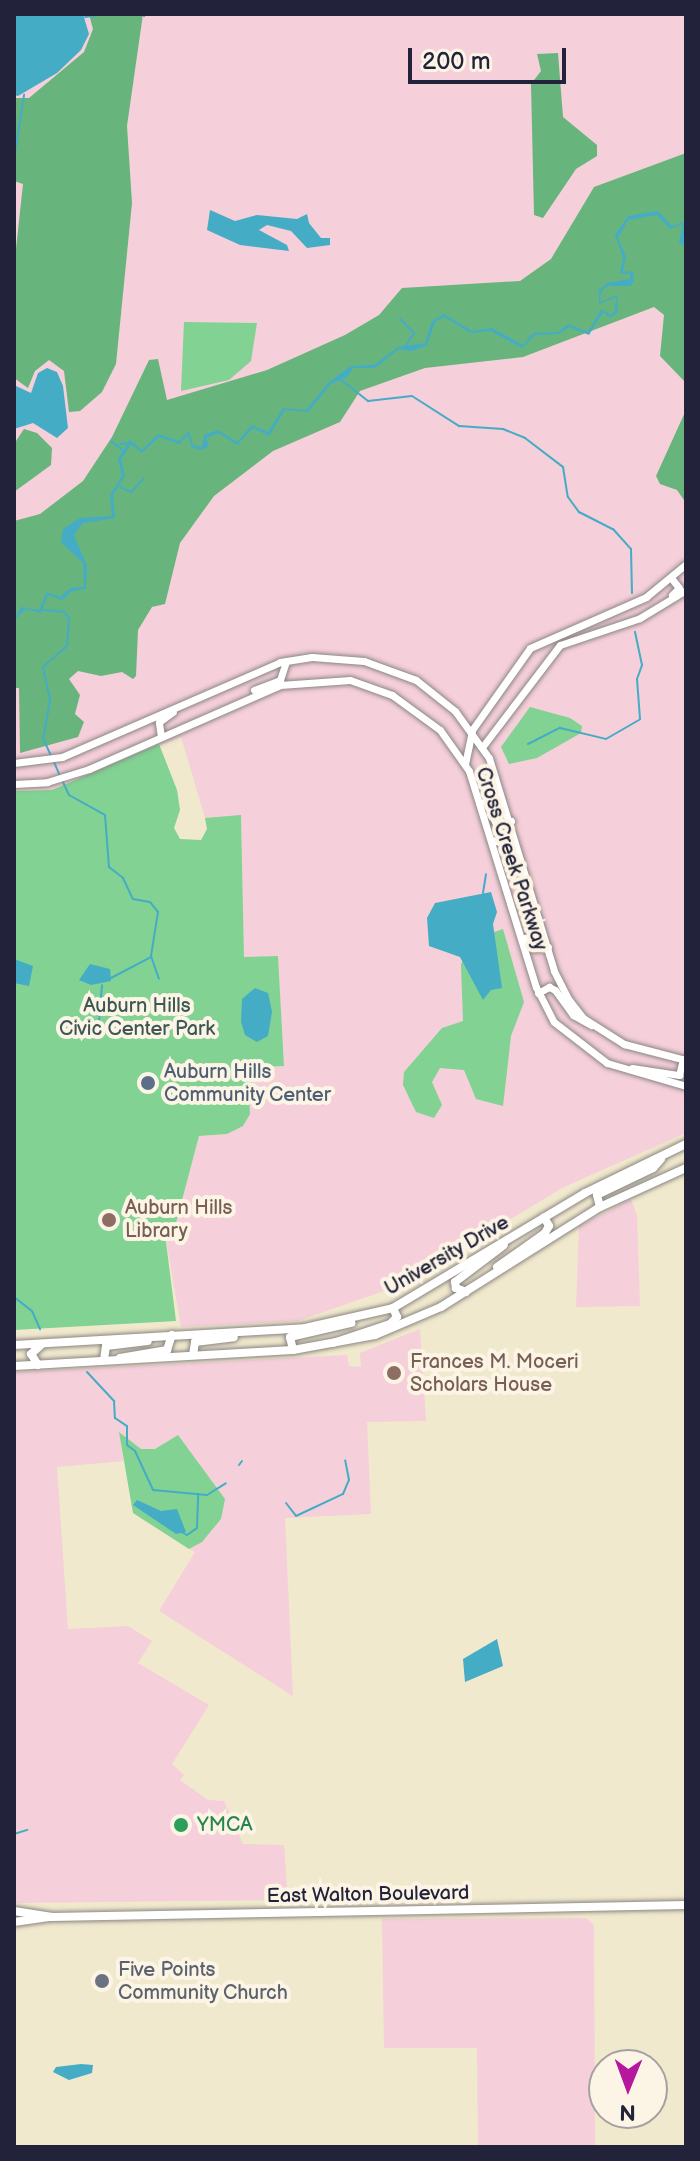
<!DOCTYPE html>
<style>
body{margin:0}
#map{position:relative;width:700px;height:2161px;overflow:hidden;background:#f1e9cd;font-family:"Balsamiq Sans",sans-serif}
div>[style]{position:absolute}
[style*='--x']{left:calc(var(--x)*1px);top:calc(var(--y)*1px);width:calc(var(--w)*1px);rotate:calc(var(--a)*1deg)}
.built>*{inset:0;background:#f5cfd9}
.green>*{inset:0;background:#81d293}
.forest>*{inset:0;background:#68b47d}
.water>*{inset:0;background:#45acc5}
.stream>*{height:2px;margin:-1px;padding:0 1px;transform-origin:1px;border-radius:1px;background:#45acc5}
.roads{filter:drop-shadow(0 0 2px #8a8684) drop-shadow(0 0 2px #8a8684)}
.tertiary>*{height:7px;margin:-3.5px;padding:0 3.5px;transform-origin:3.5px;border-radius:3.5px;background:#fff}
.secondary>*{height:8px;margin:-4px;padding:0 4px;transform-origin:4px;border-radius:4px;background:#fff}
.dots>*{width:22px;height:22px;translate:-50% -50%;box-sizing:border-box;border:4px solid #fcf5e5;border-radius:50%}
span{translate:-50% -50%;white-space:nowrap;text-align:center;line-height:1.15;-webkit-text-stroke:8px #fcf5e5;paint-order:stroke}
.street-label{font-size:20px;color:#22223b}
.park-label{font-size:20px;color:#3e5755}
.service-label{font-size:20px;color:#4e5e75}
.left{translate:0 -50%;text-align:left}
.education-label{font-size:20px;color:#785e54}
.leisure-label{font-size:20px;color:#27864d}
.worship-label{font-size:20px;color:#5b616d}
.frame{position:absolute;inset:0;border:16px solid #22223b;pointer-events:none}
.north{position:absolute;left:588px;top:2049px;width:80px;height:80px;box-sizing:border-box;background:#fcf5e5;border:2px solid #a5a1a1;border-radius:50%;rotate:181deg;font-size:22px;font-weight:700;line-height:32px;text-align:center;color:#22223b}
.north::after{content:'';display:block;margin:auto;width:28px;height:36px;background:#b5179e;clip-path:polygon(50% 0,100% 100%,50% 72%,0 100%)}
.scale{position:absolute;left:408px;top:48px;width:158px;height:36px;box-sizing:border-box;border:4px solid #22223b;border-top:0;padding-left:10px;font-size:24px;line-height:28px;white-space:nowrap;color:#22223b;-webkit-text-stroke:6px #fcf5e5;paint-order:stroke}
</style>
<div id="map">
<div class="built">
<div style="clip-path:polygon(14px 14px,686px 14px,686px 1133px,562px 1188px,404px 1284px,298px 1321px,181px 1327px,165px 1234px,169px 1222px,176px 1223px,199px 1136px,227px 1134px,250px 1113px,248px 1068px,284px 1066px,278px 956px,244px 958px,241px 816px,205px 818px,181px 737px,52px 790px,14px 791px)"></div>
<div style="clip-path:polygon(631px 1199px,637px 1216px,640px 1306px,576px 1307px,579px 1226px)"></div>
<div style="clip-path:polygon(420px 1329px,426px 1421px,367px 1422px,371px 1514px,285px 1518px,293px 1696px,159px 1611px,195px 1552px,189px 1549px,202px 1541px,178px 1435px,155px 1449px,141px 1449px,120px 1433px,123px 1461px,57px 1467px,68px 1629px,128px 1626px,152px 1641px,138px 1663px,209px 1705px,172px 1764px,184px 1775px,180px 1780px,208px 1800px,224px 1801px,243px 1844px,284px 1845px,288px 1900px,14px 1903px,14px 1372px,347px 1355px,349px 1366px,361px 1367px,360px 1353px)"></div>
<div style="clip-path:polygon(586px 1918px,594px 1925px,595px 2147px,478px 2147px,477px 2048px,384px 2048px,382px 1919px)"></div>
</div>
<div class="green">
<div style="clip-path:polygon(184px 322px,257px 323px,251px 361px,229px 380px,181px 391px)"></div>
<div style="clip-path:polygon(530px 707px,570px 718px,582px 726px,581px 733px,537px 758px,509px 764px,501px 747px)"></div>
<div style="clip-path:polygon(159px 744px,177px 790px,180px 810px,174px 828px,180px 839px,201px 840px,207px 829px,205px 818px,241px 815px,244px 957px,278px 956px,284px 1066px,248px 1068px,250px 1114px,243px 1126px,227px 1134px,199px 1136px,176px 1223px,169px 1222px,165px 1234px,176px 1321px,14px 1330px,14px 791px,52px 790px)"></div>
<div style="clip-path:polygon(503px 929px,524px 1002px,511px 1036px,503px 1106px,476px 1099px,464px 1070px,440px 1068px,432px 1082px,442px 1105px,434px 1118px,416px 1112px,403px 1085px,404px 1072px,442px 1028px,463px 1021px,461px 964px,477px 938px)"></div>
<div style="clip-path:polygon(119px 1432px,141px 1449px,155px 1449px,178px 1435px,225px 1499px,221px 1519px,202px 1542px,189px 1549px,133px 1513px)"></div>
</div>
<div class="forest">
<div style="clip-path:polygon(89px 14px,143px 14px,127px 126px,132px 203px,116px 364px,102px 392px,80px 411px,69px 412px,64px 371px,49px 360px,35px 371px,28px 388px,14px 378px,14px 267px,23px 184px,14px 181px,14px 98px,29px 98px,84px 52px,93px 29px)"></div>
<div style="clip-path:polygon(558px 53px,563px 117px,597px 145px,597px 156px,576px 169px,543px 218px,534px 215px,531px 84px,541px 71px,537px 54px)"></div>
<div style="clip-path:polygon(686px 153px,686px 383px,660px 356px,664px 315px,654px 307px,523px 357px,425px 368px,360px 391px,340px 422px,273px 451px,214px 496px,180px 543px,165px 604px,152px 607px,138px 630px,136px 676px,133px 679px,122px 672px,101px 676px,78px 671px,69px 679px,80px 695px,75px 714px,84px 722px,78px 737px,20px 753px,19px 688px,14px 688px,14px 521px,40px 514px,83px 481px,112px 437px,149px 360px,158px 359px,167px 400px,267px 370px,345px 335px,379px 315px,402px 288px,520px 281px,551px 259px,594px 187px)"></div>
<div style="clip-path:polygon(686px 410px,686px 503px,677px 490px,660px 484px,656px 476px)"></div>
<div style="clip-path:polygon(24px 429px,37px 433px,52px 448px,51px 465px,14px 492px,14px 444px)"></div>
</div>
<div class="water">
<div style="clip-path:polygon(14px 14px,83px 14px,89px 34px,81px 50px,57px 73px,18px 96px,14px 95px)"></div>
<div style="clip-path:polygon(210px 210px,235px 221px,257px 215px,297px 219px,307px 214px,309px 223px,321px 238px,330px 238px,330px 245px,307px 248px,291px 231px,267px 225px,259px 230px,287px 245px,289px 251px,240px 245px,207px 230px)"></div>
<div style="clip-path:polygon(658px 211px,672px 226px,686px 221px,686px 246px,679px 243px,683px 224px,670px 229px,657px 215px,628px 220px,618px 238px,626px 257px,623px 271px,633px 272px,634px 281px,630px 286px,607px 286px,601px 292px,600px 302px,617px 295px,618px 312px,610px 318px,603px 312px,589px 335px,569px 327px,559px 334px,535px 335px,522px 348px,491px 331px,471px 333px,444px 317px,435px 322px,427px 345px,412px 351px,399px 349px,375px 368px,353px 368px,347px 377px,331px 384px,308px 412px,285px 410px,269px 436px,253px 428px,237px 445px,219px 433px,206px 438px,209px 445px,203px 450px,192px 448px,188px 435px,179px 444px,159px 437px,142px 453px,131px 444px,121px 460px,125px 475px,113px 496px,115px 518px,83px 523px,74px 535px,87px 566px,86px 589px,72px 591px,62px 600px,48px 595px,41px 613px,26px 609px,14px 620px,21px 607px,39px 610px,47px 592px,60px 597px,70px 588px,84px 587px,83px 563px,61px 542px,63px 529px,80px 518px,112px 516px,110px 495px,122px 476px,118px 459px,130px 440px,142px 450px,158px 434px,179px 441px,189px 431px,193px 445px,202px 447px,204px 435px,218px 430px,237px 442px,252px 425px,268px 432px,283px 408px,306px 410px,329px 382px,351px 366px,374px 365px,398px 347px,425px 343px,432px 321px,444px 314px,472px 331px,492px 328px,523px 345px,533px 333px,558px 332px,568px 324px,588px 332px,601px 309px,611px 315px,615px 311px,616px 297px,599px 304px,599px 290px,607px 283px,630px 279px,630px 274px,620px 273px,623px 258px,615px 235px,628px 216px)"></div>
<div style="clip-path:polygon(47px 368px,57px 372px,63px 386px,68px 428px,57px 438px,33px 423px,14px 429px,14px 385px,31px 393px,38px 373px)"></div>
<div style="clip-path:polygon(491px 892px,497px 912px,493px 924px,502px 988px,491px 990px,483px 1000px,460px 957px,429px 946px,427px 918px,435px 903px)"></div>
<div style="clip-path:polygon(14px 959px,33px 966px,29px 986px,14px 983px)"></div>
<div style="clip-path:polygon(90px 964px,110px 969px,111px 981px,91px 985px,79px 980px)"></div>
<div style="clip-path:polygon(255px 988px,268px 993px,272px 1012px,268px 1036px,257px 1042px,245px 1035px,241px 1022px,242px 999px)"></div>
<div style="clip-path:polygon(137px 1500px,161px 1511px,177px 1509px,186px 1532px,176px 1534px,133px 1505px)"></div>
<div style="clip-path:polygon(497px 1639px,503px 1666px,465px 1682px,463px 1659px)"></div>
<div style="clip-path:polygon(81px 2064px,93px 2065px,92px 2073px,69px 2080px,53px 2072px,56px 2067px)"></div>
</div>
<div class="stream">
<div style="--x:142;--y:14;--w:3;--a:45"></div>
<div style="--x:85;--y:17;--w:24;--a:-7"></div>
<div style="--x:14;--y:159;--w:65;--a:-81.1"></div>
<div style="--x:400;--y:319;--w:20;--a:45"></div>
<div style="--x:414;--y:333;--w:17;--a:123"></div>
<div style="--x:340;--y:379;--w:36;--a:38"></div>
<div style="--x:368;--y:401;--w:44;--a:-6.5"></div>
<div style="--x:412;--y:396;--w:56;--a:32.6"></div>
<div style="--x:459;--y:426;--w:44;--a:3.9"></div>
<div style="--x:503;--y:429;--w:24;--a:22"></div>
<div style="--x:525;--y:438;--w:48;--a:37.3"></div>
<div style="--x:563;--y:467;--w:30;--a:81"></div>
<div style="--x:568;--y:497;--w:19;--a:54"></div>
<div style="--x:579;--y:512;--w:38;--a:27"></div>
<div style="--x:613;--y:529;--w:27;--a:48"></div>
<div style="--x:631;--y:549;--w:44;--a:88.7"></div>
<div style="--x:111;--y:441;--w:16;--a:38"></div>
<div style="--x:120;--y:444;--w:7;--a:-8"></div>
<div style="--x:120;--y:487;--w:12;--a:24"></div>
<div style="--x:131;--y:492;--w:19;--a:-47"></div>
<div style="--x:44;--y:610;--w:20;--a:6"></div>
<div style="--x:64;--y:612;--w:8;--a:50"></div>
<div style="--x:69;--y:618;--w:28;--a:94"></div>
<div style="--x:67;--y:646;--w:32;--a:139"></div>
<div style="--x:43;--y:667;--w:34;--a:78"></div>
<div style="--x:50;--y:700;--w:39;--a:100"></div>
<div style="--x:43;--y:738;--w:20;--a:66"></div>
<div style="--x:528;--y:744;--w:36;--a:-27"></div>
<div style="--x:560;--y:728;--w:47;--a:13.4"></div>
<div style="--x:606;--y:739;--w:39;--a:-30"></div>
<div style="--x:640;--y:719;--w:40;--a:-94.3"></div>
<div style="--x:637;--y:679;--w:15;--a:-70"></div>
<div style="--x:642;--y:665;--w:34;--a:-102"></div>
<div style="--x:54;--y:762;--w:13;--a:67"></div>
<div style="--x:62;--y:780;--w:17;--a:65"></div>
<div style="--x:69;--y:795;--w:41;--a:29.1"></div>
<div style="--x:105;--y:815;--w:52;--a:85.6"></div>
<div style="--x:109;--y:867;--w:18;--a:38"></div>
<div style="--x:123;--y:878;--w:23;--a:65"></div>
<div style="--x:133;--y:899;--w:17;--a:10"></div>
<div style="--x:150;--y:902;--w:13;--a:51"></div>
<div style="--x:158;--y:912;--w:45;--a:99"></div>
<div style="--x:151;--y:956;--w:24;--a:71"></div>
<div style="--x:483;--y:893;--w:19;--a:-81"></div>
<div style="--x:111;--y:978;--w:45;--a:-27.7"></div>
<div style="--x:98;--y:1035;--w:50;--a:-85.4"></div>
<div style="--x:14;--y:1297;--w:23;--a:38"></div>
<div style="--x:32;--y:1311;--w:20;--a:66"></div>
<div style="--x:87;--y:1372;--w:40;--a:47"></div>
<div style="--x:114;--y:1401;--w:17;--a:87"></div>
<div style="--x:115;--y:1418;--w:14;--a:34"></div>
<div style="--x:127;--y:1426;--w:19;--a:90"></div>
<div style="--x:127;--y:1445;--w:10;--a:37"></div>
<div style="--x:135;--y:1451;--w:43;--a:65.2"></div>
<div style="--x:153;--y:1490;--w:54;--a:5.3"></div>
<div style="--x:207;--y:1495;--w:22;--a:-32"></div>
<div style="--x:239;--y:1465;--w:5;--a:-53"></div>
<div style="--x:286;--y:1503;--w:16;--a:52"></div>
<div style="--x:296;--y:1516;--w:52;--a:-25.1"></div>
<div style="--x:343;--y:1494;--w:15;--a:-67"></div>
<div style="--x:349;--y:1480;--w:20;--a:-101"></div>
<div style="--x:180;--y:1531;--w:8;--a:30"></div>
<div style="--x:187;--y:1535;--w:12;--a:-35"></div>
<div style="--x:197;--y:1528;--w:34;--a:-88"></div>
<div style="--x:14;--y:1834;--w:14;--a:-17"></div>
</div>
<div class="roads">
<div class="tertiary">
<div style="--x:672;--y:579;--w:11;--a:52"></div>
<div style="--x:679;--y:588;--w:10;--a:135"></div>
<div style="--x:254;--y:690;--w:28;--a:-21"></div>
<div style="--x:280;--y:680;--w:20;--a:-72"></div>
<div style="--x:161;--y:737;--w:15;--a:-98"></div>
<div style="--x:159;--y:722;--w:17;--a:-36"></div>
<div style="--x:483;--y:746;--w:127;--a:-52.7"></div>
<div style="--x:560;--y:645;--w:84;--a:-18.6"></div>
<div style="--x:640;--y:618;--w:54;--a:-31.3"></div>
<div style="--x:14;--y:763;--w:48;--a:-7.1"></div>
<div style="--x:62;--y:757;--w:238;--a:-23.5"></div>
<div style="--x:280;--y:662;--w:32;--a:-9"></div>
<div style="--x:312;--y:657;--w:52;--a:4.4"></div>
<div style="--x:364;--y:661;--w:55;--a:20.1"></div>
<div style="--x:416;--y:680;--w:50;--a:38.5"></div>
<div style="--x:455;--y:711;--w:58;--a:54.1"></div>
<div style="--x:489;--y:758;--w:223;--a:73"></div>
<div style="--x:554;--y:971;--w:33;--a:63"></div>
<div style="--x:569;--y:1000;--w:23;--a:52"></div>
<div style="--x:583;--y:1018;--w:49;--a:32.4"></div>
<div style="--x:624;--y:1044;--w:64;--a:14.5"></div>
<div style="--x:465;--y:764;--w:35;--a:-78"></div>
<div style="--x:472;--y:730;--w:100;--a:-54.7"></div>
<div style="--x:530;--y:648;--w:127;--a:-23.7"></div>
<div style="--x:646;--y:597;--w:52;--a:-39.5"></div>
<div style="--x:14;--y:784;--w:33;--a:-3"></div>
<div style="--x:47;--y:782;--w:44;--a:-17.2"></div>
<div style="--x:89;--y:769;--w:209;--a:-23.7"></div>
<div style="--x:280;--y:685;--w:70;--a:-4.1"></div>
<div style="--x:350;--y:680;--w:45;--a:19.7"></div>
<div style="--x:392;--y:695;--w:59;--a:36.1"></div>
<div style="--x:440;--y:730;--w:50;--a:54.7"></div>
<div style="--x:469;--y:771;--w:226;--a:72.8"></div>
<div style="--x:536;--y:987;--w:39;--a:63"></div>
<div style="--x:554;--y:1022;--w:67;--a:37.7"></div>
<div style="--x:607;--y:1063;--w:82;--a:16.2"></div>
<div style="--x:485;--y:801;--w:28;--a:64"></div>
<div style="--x:497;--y:826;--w:15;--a:-20"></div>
<div style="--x:491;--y:840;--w:22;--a:13"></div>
<div style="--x:512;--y:845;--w:52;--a:69.8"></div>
<div style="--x:525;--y:938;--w:13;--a:51"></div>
<div style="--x:533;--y:948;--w:15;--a:-4"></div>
<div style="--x:538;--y:993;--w:13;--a:-29"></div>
<div style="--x:549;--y:987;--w:7;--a:27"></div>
<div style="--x:555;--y:990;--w:31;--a:54"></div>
<div style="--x:573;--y:1015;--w:21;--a:29"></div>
<div style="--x:632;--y:1068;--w:48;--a:8.5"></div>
<div style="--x:679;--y:1075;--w:16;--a:-76"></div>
</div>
<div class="secondary">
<div style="--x:600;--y:1207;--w:12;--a:-104"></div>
<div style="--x:597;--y:1195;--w:62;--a:-25.7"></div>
<div style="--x:653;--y:1168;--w:12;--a:-48"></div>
<div style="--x:497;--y:1267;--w:59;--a:-35.3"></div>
<div style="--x:545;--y:1233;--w:8;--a:-60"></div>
<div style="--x:549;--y:1226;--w:10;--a:-119"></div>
<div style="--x:466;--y:1292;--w:11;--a:-158"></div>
<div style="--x:456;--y:1288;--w:6;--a:-99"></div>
<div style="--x:455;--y:1282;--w:61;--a:-37.1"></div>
<div style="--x:333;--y:1343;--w:60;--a:-18.4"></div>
<div style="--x:390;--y:1324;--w:10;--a:-45"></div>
<div style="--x:397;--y:1317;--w:10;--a:-114"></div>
<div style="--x:14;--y:1345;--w:291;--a:-3.3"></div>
<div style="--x:305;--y:1328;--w:90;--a:-12.8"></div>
<div style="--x:393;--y:1308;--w:224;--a:-30.9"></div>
<div style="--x:585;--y:1193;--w:112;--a:-25.9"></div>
<div style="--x:293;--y:1350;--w:13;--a:-103"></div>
<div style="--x:290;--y:1337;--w:63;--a:-12.9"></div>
<div style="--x:193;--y:1355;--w:13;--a:-81"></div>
<div style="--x:195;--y:1342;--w:39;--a:-7"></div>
<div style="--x:120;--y:1358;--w:48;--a:-9.7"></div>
<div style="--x:167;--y:1350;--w:16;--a:-72"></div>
<div style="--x:104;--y:1360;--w:14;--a:-82"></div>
<div style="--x:106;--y:1346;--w:42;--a:-6.8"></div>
<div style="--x:38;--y:1365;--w:13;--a:-122"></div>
<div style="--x:31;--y:1354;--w:15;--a:-42"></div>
<div style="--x:14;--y:1366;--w:279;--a:-3.3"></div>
<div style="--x:293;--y:1350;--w:83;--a:-10.4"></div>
<div style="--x:375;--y:1335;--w:72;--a:-23"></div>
<div style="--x:441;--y:1307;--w:188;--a:-32.2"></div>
<div style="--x:600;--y:1207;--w:94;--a:-24.4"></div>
<div style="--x:14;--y:1911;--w:37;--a:9"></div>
<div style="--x:14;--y:1922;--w:37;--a:-8"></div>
<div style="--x:51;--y:1917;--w:635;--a:-1.08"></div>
</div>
</div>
<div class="dots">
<div style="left:148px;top:1083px;background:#5c6f8a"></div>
<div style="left:109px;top:1220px;background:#8d6e63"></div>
<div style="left:394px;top:1373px;background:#8d6e63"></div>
<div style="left:181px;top:1825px;background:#2e9e5b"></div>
<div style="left:102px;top:1981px;background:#6b7280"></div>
</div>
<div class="street-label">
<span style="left:511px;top:859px;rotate:72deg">Cross Creek Parkway</span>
<span style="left:447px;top:1256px;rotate:-30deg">University Drive</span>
<span style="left:368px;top:1895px;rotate:-1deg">East Walton Boulevard</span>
</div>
<div class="park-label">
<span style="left:137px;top:1018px">Auburn Hills<br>Civic Center Park</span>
</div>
<div class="service-label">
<span class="left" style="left:164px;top:1084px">Auburn Hills<br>Community Center</span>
</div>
<div class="education-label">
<span class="left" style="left:125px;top:1220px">Auburn Hills<br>Library</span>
<span class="left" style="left:410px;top:1374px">Frances M. Moceri<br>Scholars House</span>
</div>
<div class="leisure-label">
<span class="left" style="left:197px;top:1825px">YMCA</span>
</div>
<div class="worship-label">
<span class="left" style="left:118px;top:1982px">Five Points<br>Community Church</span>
</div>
<div class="frame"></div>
<div class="north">N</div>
<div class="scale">200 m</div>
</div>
